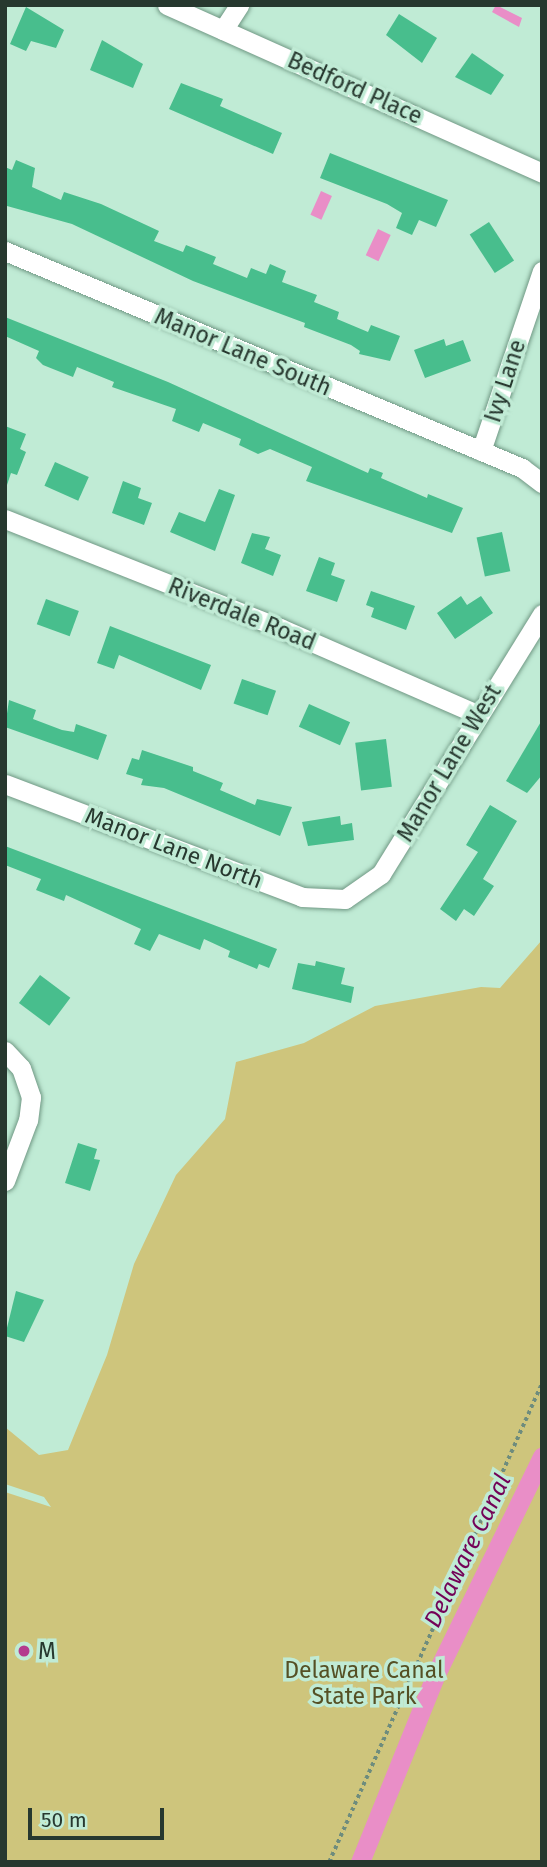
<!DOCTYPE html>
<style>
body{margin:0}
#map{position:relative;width:547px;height:1867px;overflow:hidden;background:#c0ebd5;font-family:"Fira Sans",sans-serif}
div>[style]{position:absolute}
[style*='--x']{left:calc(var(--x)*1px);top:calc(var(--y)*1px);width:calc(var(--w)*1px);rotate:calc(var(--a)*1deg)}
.green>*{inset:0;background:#cec57c}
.water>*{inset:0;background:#e98ec7;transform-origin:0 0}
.canal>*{height:19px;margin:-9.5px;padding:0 9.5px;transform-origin:9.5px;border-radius:9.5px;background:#e98ec7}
.building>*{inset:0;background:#48be8d;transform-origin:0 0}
.path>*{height:3.5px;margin-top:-1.75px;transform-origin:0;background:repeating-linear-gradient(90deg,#6e8c7d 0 3.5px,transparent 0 7px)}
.roads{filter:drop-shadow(0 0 2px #709884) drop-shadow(0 0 2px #709884)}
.street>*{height:19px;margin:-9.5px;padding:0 9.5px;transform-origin:9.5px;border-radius:9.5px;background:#fff}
.dots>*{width:19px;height:19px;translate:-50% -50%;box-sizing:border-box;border:4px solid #c0ebd5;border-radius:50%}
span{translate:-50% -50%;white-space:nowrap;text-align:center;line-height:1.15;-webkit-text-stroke:7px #c0ebd5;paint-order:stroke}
.street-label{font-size:23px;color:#27382f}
.poi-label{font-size:23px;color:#27382f}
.left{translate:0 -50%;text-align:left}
.park-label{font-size:23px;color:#555024}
.water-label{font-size:24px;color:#730257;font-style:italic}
.frame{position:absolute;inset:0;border:7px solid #27382f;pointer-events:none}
.scale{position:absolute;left:28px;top:1808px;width:136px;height:32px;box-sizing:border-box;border:4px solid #27382f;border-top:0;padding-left:9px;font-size:21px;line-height:24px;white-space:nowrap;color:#27382f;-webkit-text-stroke:5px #c0ebd5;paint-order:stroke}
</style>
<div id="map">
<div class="green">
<div style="clip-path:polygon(542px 940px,542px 1862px,5px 1862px,5px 1492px,51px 1507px,44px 1497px,5px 1484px,5px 1427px,39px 1455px,68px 1450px,107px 1355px,134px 1264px,176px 1175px,225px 1119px,236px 1062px,304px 1043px,375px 1006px,481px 987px,500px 988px)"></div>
</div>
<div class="water">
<div style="clip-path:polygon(496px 5px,522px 18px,519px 27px,492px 12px)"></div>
<div style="left:321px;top:191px;width:12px;height:26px;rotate:24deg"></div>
<div style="left:378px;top:229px;width:14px;height:29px;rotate:25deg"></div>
</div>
<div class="canal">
<div style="--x:360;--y:1862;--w:203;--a:-68"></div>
<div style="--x:436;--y:1674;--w:242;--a:-64"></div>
</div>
<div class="building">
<div style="clip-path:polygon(26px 7px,64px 30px,56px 48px,31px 41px,26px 51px,10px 44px)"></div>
<div style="clip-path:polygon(399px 14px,437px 38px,422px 63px,386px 35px)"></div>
<div style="clip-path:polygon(102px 40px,143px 64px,133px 88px,90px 70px)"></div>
<div style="clip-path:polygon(472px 53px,504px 75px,491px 95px,455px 77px)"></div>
<div style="clip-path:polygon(181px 83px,223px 99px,220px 106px,282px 133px,273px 154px,169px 109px)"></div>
<div style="clip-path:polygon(330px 153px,448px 200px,436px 227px,419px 220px,412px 235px,396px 228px,402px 213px,387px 204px,320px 178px)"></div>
<div style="clip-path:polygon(16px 160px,35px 168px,32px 187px,61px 200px,64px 192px,101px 204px,159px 231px,154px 241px,183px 252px,186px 245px,216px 257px,213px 264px,247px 278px,251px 268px,266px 274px,270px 264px,286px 271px,282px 282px,317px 295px,314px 302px,339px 312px,337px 319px,368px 332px,371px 325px,400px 336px,390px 361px,359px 354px,360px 351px,351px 345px,304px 327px,305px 323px,193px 281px,72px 224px,7px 206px,5px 167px,12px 170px)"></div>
<div style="left:489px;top:222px;width:46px;height:23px;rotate:57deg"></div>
<div style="clip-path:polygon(5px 317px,168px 382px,368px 473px,370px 468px,383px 473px,381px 478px,427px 498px,428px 494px,463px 508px,452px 533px,306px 481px,312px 467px,270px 449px,258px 454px,239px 445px,241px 439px,203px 423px,199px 432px,172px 421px,176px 409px,112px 387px,114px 382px,77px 367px,73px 377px,43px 365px,36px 358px,39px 351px,5px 336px)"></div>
<div style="clip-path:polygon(444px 339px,446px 346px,463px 340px,471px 361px,425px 378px,414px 350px)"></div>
<div style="clip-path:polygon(5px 426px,26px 434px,20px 449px,26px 452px,17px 475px,11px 473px,7px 485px)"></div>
<div style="left:55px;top:462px;width:37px;height:26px;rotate:24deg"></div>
<div style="clip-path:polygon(123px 481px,141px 488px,138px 498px,152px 503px,144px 525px,112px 513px)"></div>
<div style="clip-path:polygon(219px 489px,235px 495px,215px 551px,170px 532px,179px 512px,205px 522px)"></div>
<div style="left:502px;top:532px;width:40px;height:26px;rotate:78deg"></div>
<div style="clip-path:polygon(252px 533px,270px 537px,265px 549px,281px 555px,273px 576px,241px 563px)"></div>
<div style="clip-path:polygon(319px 557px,335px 563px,331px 575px,345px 580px,337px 602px,306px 591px)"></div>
<div style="clip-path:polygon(371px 591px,415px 606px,406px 630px,371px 617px,374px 608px,366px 605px)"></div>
<div style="clip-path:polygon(461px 596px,467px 605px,481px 596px,493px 613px,455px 639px,437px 613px)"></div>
<div style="left:46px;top:599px;width:35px;height:27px;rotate:20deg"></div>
<div style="clip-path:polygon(110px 626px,211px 665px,201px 690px,119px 655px,114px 669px,97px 663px)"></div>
<div style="left:242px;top:679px;width:36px;height:26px;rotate:19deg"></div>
<div style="clip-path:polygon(9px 700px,36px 710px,33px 719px,62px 730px,74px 732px,76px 724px,107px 735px,98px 760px,5px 727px)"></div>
<div style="left:309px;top:704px;width:45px;height:25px;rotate:24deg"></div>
<div style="clip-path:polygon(542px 720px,542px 775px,527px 793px,506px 781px)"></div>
<div style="left:386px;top:739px;width:48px;height:31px;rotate:83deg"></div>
<div style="clip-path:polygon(142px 750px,193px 767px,193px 771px,223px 783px,220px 790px,255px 805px,257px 799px,292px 807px,280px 836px,164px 788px,141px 785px,143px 779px,126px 774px,132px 758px,139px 760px)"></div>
<div style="clip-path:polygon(490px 805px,517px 821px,483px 879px,494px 886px,474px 916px,464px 909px,456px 921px,440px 909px,478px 852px,466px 845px)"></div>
<div style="clip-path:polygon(340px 816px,341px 825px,352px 823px,354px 840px,308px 846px,302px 822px)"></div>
<div style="clip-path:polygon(5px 846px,277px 949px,269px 968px,259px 964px,257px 969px,228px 957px,230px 951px,204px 939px,200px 950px,159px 934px,150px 951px,134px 944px,141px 929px,66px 895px,64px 901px,36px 890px,41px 879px,5px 865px)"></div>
<div style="clip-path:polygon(316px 961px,345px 968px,341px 984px,354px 987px,351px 1003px,292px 989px,298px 963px,315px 966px)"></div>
<div style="left:40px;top:975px;width:38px;height:35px;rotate:37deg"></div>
<div style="clip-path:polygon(78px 1143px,97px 1149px,94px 1159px,100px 1160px,90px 1191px,65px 1183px)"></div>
<div style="clip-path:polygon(16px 1291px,44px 1300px,24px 1342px,5px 1336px)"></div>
</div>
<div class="path">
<div style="--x:329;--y:1862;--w:524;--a:-66.03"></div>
</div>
<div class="roads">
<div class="street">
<div style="--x:167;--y:5;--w:411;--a:24.1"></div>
<div style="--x:223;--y:30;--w:30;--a:-57"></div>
<div style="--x:5;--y:251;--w:561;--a:22.77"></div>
<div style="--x:522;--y:468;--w:25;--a:37"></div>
<div style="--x:481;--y:451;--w:190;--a:-71.3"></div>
<div style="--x:5;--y:519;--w:296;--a:21.6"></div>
<div style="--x:280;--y:628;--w:215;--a:23.6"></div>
<div style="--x:5;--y:784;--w:318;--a:20.8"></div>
<div style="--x:302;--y:897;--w:43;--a:2.7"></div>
<div style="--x:345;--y:899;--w:44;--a:-34.8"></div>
<div style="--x:381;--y:874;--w:306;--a:-58.2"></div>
<div style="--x:5;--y:1051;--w:23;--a:47"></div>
<div style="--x:21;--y:1068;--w:31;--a:71"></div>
<div style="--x:31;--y:1097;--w:23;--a:97"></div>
<div style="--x:28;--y:1120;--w:65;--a:110.7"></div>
</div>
</div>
<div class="dots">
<div style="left:24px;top:1651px;background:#b43b8e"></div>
</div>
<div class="street-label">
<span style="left:355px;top:88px;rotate:24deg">Bedford Place</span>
<span style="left:243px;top:352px;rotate:23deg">Manor Lane South</span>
<span style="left:505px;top:381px;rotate:-72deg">Ivy Lane</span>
<span style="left:242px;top:614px;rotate:22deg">Riverdale Road</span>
<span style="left:449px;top:763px;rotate:-59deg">Manor Lane West</span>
<span style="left:174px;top:848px;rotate:21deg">Manor Lane North</span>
</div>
<div class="poi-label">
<span class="left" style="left:38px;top:1651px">M</span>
</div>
<div class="park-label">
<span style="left:364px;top:1683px">Delaware Canal<br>State Park</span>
</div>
<div class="water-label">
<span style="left:468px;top:1551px;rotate:-64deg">Delaware Canal</span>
</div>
<div class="frame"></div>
<div class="scale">50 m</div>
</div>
